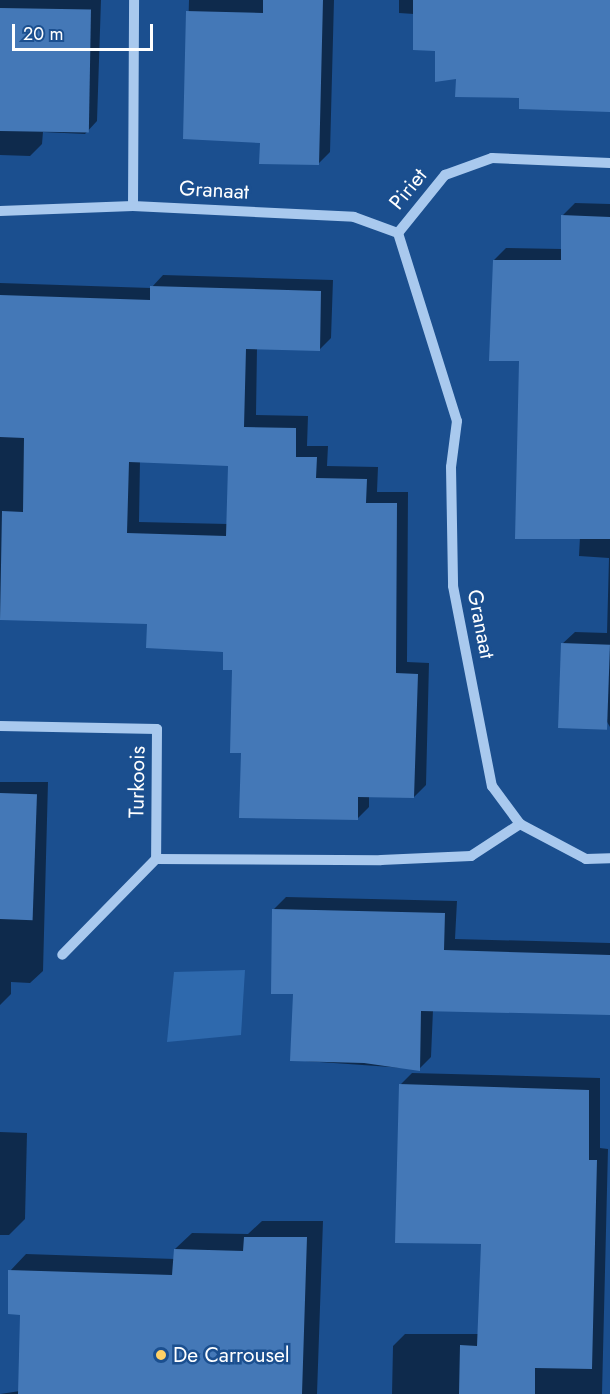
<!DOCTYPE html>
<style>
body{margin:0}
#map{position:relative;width:610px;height:1394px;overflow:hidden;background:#1b4f8f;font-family:Jost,sans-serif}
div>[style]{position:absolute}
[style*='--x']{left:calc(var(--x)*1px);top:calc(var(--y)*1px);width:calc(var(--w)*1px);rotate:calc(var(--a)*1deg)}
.green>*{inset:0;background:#2e69ad}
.shadow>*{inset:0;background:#0007}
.building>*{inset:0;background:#4478b7;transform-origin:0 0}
.minor>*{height:10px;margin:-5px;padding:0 5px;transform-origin:5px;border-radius:5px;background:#a9c9ee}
.dots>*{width:16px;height:16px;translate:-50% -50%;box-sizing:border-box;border:3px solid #1b4f8f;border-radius:50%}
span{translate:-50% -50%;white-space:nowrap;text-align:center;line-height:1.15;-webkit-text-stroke:5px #1b4f8f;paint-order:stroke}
.street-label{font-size:21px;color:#fff}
.poi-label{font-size:21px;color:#fff}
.left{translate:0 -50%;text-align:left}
.scale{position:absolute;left:12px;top:24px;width:141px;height:27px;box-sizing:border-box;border:3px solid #fff;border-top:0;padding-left:8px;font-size:18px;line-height:21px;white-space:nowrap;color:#fff;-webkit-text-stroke:4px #1b4f8f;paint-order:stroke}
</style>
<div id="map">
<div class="green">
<div style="clip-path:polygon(245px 970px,241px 1035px,167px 1042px,174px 972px)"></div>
</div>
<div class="shadow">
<div style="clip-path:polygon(0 0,101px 0,97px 121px,85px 134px,43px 132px,42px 144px,30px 156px,0 155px)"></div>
<div style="clip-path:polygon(189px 0,334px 0,330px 152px,318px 164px,261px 141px,185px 138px)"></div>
<div style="clip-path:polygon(399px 0,610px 0,610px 111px,520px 97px,457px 77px,414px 14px,399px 13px)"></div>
<div style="clip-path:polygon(575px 203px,610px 204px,610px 727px,562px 644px,575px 632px,607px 633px,609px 558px,579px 556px,580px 537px,520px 360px,494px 260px,506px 248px,562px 249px,563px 215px)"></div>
<div style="clip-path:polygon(evenodd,163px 275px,333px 280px,331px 338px,319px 350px,257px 348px,256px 415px,308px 416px,307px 446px,328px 446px,327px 466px,378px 467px,377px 492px,408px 492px,407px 662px,429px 663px,426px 785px,414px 797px,369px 796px,369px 807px,357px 819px,242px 752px,233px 668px,224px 650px,148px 622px,0 618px,0 283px,151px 288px,163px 275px,140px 461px,230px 464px,228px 524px,139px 522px,140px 461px)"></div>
<div style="clip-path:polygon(0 782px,48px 782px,43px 971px,30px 983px,11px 982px,11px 994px,0 1005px)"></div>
<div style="clip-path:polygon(286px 897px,457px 901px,455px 939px,610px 943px,610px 1013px,433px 1010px,431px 1057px,419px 1069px,291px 1060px,294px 993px,274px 909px)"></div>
<div style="clip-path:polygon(412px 1073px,600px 1078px,600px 1148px,608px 1149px,602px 1394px,392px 1394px,393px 1346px,405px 1334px,479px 1334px,482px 1242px,400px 1085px)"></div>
<div style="clip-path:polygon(0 1132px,27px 1133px,25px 1219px,9px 1235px,0 1235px)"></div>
<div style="clip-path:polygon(262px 1221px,323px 1221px,317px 1394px,0 1394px,20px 1391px,22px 1314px,10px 1271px,26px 1254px,175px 1259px,175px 1249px,192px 1233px,248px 1234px)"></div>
</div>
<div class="building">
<div style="clip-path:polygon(263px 0,323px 0,319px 165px,259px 164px,260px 143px,183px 139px,186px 11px,263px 13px)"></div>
<div style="clip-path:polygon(413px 0,610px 0,610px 112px,519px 109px,519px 98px,455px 97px,456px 79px,435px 82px,435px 51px,413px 50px)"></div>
<div style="left:0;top:8px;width:91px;height:123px;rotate:1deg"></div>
<div style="clip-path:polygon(561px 215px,610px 217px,610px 539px,515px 539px,519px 361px,489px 361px,493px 260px,561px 260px)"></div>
<div style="clip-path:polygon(evenodd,150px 286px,321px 291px,320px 351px,246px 349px,244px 427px,296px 428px,296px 457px,317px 457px,316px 478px,367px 479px,366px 503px,397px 503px,396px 673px,418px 674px,414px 798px,358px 797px,358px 820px,239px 818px,241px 753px,230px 753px,232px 670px,223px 670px,223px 652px,146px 648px,147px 624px,0 620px,2px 511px,23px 512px,24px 438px,0 437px,0 295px,150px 300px,150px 286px,129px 462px,228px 466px,226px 536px,127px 533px,129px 462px)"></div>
<div style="left:561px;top:643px;width:49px;height:85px;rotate:2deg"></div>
<div style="left:0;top:793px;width:37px;height:126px;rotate:2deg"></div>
<div style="clip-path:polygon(272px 909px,445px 913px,444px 950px,610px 955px,610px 1015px,421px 1011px,420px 1071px,364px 1063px,290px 1061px,293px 994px,271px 994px)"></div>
<div style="clip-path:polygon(399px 1084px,589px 1090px,589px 1160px,597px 1160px,592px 1369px,535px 1368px,535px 1394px,459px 1394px,460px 1345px,477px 1346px,481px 1244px,395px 1243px)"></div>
<div style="clip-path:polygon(244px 1237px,307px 1237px,302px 1394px,18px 1394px,20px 1315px,8px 1314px,8px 1270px,172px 1275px,174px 1249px,243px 1251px)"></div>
</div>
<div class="minor">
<div style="--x:133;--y:206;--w:206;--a:-89.7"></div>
<div style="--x:0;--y:211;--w:133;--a:-2.2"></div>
<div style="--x:133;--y:206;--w:221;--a:2.8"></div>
<div style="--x:354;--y:217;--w:47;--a:20"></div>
<div style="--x:398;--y:233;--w:197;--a:72.6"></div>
<div style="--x:457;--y:421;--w:46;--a:97.4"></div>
<div style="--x:451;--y:467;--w:119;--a:89"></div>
<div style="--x:453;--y:586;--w:204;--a:79"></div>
<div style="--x:492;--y:786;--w:47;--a:53.6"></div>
<div style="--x:520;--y:824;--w:75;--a:27.9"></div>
<div style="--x:586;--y:859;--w:24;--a:-2"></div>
<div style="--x:398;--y:233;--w:75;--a:-51"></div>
<div style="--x:445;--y:175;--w:50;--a:-19.9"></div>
<div style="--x:492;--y:158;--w:118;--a:2.4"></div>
<div style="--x:0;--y:726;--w:157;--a:1.1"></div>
<div style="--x:157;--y:729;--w:130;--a:90.4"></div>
<div style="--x:156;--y:859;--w:134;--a:134.4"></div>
<div style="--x:156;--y:859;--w:225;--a:0.3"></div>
<div style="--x:381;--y:860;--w:90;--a:-2.5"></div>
<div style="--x:471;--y:856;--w:59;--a:-33.1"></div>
</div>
<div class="dots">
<div style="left:161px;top:1355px;background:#ffd166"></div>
</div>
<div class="street-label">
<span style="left:408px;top:189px;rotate:-51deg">Piriet</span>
<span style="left:214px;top:190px;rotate:3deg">Granaat</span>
<span style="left:481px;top:624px;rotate:79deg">Granaat</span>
<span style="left:137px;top:782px;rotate:-89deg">Turkoois</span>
</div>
<div class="poi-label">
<span class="left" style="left:173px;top:1355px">De Carrousel</span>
</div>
<div class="scale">20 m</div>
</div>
